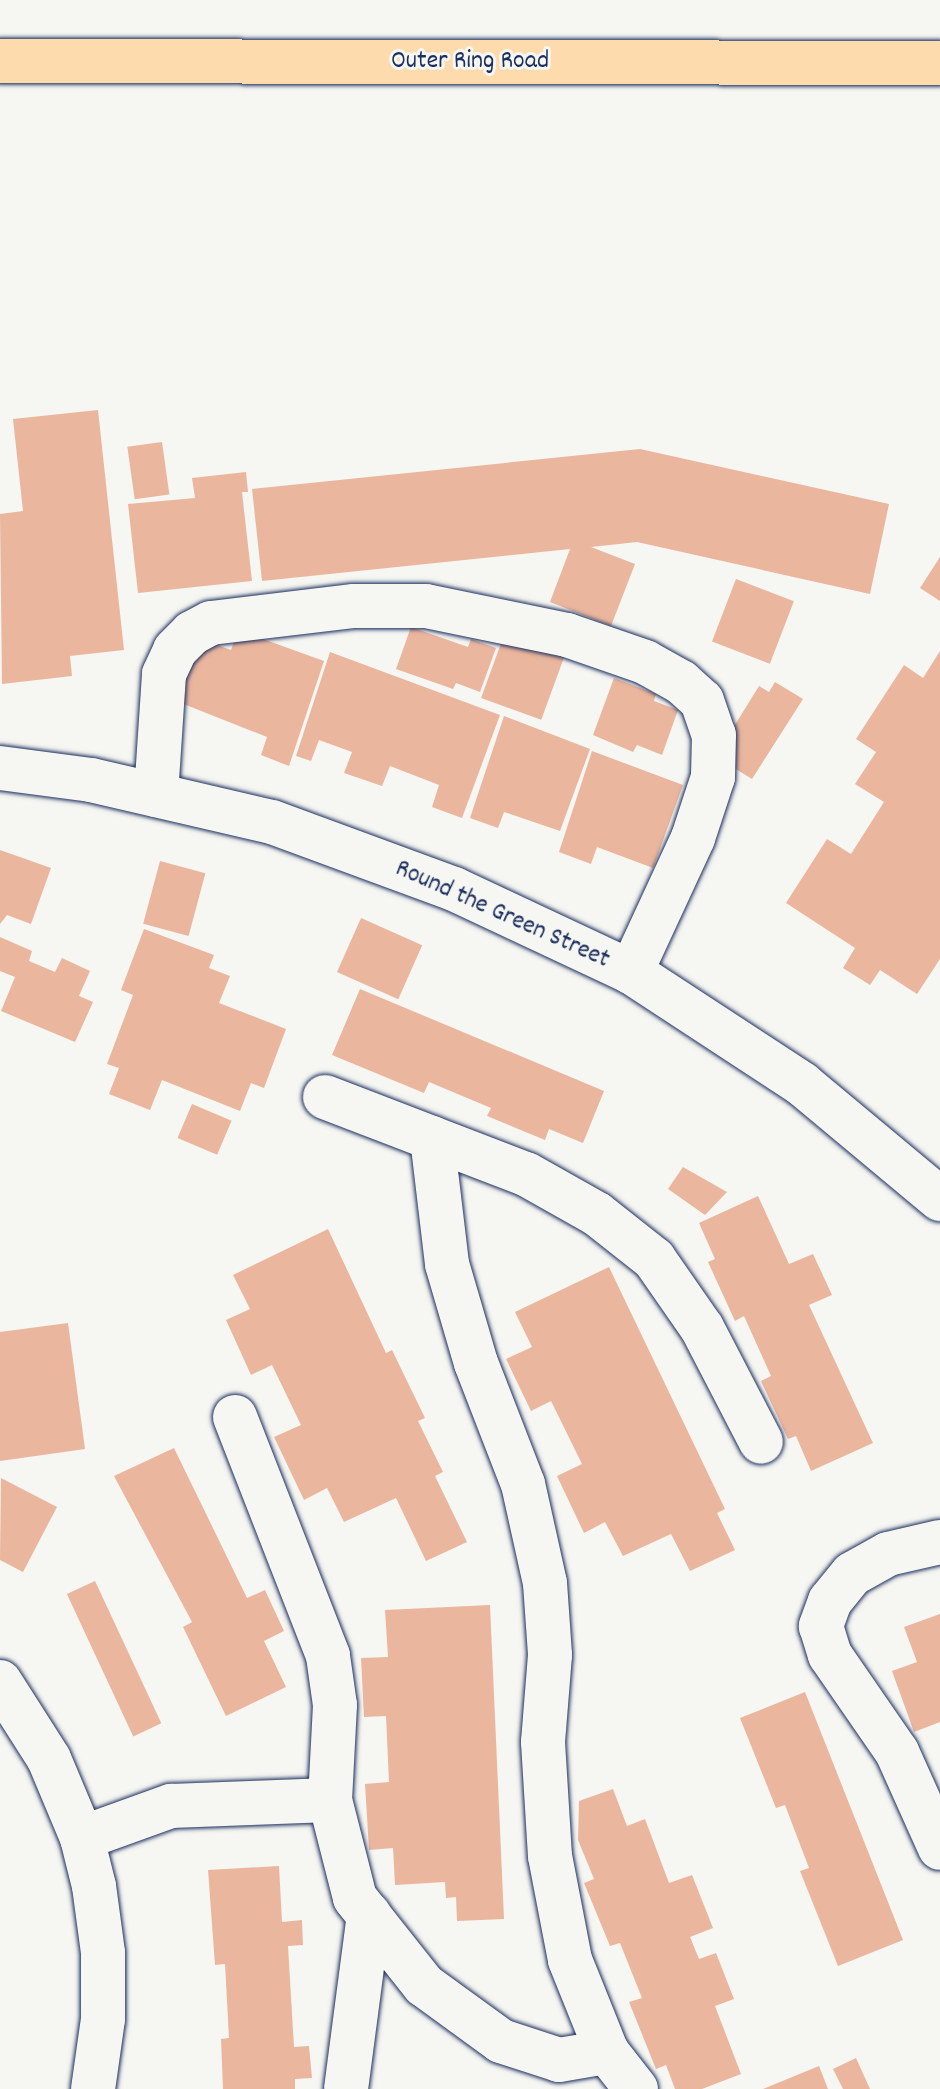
<!DOCTYPE html>
<style>
body{margin:0}
#map{position:relative;width:940px;height:2089px;overflow:hidden;background:#f6f6f2;font-family:Dekko,sans-serif}
div>[style]{position:absolute}
[style*='--x']{left:calc(var(--x)*1px);top:calc(var(--y)*1px);width:calc(var(--w)*1px);rotate:calc(var(--a)*1deg)}
.building>*{inset:0;background:#ebb69e;transform-origin:0 0}
.roads{filter:drop-shadow(0 0 2px #1b2f5e) drop-shadow(0 0 2px #1b2f5e)}
.street>*{height:44px;margin:-22px;padding:0 22px;transform-origin:22px;border-radius:22px;background:#f6f6f2}
.highway>*{height:44px;margin:-22px;padding:0 22px;transform-origin:22px;border-radius:22px;background:#fedbac}
span{translate:-50% -50%;white-space:nowrap;text-align:center;line-height:1.15;-webkit-text-stroke:6px #f6f6f2;paint-order:stroke}
.street-label{font-size:26px;color:#1b2f5e}
</style>
<div id="map">
<div class="building">
<div style="clip-path:polygon(98px 410px,124px 650px,70px 656px,72px 676px,2px 684px,0 514px,23px 511px,13px 419px)"></div>
<div style="left:162px;top:442px;width:53px;height:35px;rotate:82deg"></div>
<div style="clip-path:polygon(640px 449px,889px 504px,870px 594px,637px 542px,591px 547px,635px 564px,611px 626px,550px 602px,570px 549px,262px 581px,252px 489px)"></div>
<div style="clip-path:polygon(246px 472px,248px 492px,242px 492px,252px 581px,138px 593px,128px 504px,195px 498px,192px 478px)"></div>
<div style="clip-path:polygon(940px 557px,940px 601px,920px 588px)"></div>
<div style="left:736px;top:579px;width:62px;height:67px;rotate:21deg"></div>
<div style="clip-path:polygon(411px 627px,468px 647px,471px 639px,496px 648px,480px 692px,456px 683px,453px 689px,396px 669px)"></div>
<div style="clip-path:polygon(238px 630px,324px 661px,289px 766px,261px 755px,267px 737px,181px 703px,186px 690px,177px 686px,205px 641px,231px 650px)"></div>
<div style="left:504px;top:635px;width:64px;height:67px;rotate:20deg"></div>
<div style="clip-path:polygon(940px 651px,940px 959px,917px 994px,880px 970px,870px 985px,843px 968px,855px 948px,786px 903px,827px 839px,851px 854px,884px 802px,855px 784px,876px 752px,856px 739px,904px 665px,923px 678px)"></div>
<div style="clip-path:polygon(330px 652px,500px 715px,462px 818px,432px 807px,439px 785px,390px 766px,382px 786px,344px 773px,352px 752px,319px 740px,311px 761px,296px 756px)"></div>
<div style="clip-path:polygon(614px 678px,656px 694px,654px 701px,678px 710px,662px 755px,637px 745px,633px 752px,593px 735px)"></div>
<div style="clip-path:polygon(775px 682px,803px 699px,752px 779px,726px 763px,720px 749px,759px 686px,769px 692px)"></div>
<div style="clip-path:polygon(504px 716px,590px 749px,560px 831px,504px 812px,498px 828px,470px 818px)"></div>
<div style="clip-path:polygon(592px 751px,683px 785px,653px 868px,597px 847px,591px 864px,559px 852px)"></div>
<div style="clip-path:polygon(0 850px,51px 868px,31px 924px,7px 915px,0 924px)"></div>
<div style="left:160px;top:861px;width:47px;height:65px;rotate:15deg"></div>
<div style="left:361px;top:918px;width:67px;height:59px;rotate:24deg"></div>
<div style="clip-path:polygon(144px 929px,214px 955px,209px 968px,230px 976px,219px 1003px,286px 1029px,264px 1088px,251px 1083px,240px 1111px,162px 1080px,150px 1110px,109px 1094px,119px 1068px,107px 1064px,133px 995px,121px 990px)"></div>
<div style="clip-path:polygon(0 937px,32px 951px,29px 961px,55px 972px,62px 958px,90px 971px,79px 996px,93px 1002px,75px 1042px,1px 1011px,15px 977px,0 971px)"></div>
<div style="clip-path:polygon(360px 989px,604px 1091px,583px 1143px,549px 1129px,545px 1140px,487px 1116px,491px 1108px,429px 1082px,424px 1093px,332px 1055px)"></div>
<div style="left:192px;top:1104px;width:43px;height:37px;rotate:23deg"></div>
<div style="clip-path:polygon(683px 1167px,727px 1192px,705px 1215px,668px 1189px)"></div>
<div style="clip-path:polygon(758px 1196px,789px 1264px,813px 1254px,832px 1295px,809px 1305px,873px 1443px,811px 1471px,796px 1436px,788px 1439px,761px 1381px,771px 1376px,744px 1316px,735px 1321px,708px 1262px,715px 1259px,699px 1223px)"></div>
<div style="clip-path:polygon(328px 1229px,386px 1353px,392px 1350px,425px 1418px,418px 1421px,443px 1472px,435px 1476px,467px 1542px,426px 1561px,396px 1498px,344px 1522px,327px 1488px,304px 1500px,274px 1437px,301px 1425px,272px 1365px,251px 1375px,226px 1320px,250px 1309px,233px 1275px)"></div>
<div style="clip-path:polygon(609px 1267px,725px 1509px,717px 1513px,735px 1550px,690px 1571px,671px 1534px,623px 1556px,605px 1522px,584px 1533px,557px 1476px,582px 1464px,551px 1401px,531px 1411px,506px 1359px,532px 1347px,515px 1312px)"></div>
<div style="clip-path:polygon(68px 1323px,85px 1449px,0 1461px,0 1332px)"></div>
<div style="clip-path:polygon(174px 1448px,247px 1598px,265px 1590px,284px 1631px,264px 1641px,286px 1687px,226px 1716px,183px 1627px,192px 1622px,114px 1476px)"></div>
<div style="clip-path:polygon(1px 1478px,57px 1507px,23px 1572px,0 1560px)"></div>
<div style="left:95px;top:1581px;width:157px;height:31px;rotate:65deg"></div>
<div style="clip-path:polygon(490px 1605px,504px 1919px,457px 1921px,456px 1897px,446px 1898px,445px 1882px,395px 1885px,393px 1848px,369px 1850px,365px 1784px,389px 1782px,386px 1716px,364px 1717px,361px 1658px,388px 1657px,385px 1610px)"></div>
<div style="clip-path:polygon(940px 1614px,940px 1722px,914px 1732px,892px 1671px,917px 1662px,904px 1627px)"></div>
<div style="clip-path:polygon(805px 1692px,903px 1940px,838px 1966px,800px 1871px,809px 1868px,785px 1805px,776px 1808px,740px 1718px)"></div>
<div style="clip-path:polygon(613px 1789px,627px 1826px,645px 1819px,669px 1883px,692px 1875px,713px 1928px,690px 1937px,699px 1959px,716px 1953px,734px 1999px,715px 2006px,741px 2074px,702px 2089px,675px 2089px,666px 2065px,656px 2069px,629px 2002px,642px 1998px,620px 1943px,610px 1946px,584px 1883px,594px 1879px,578px 1840px,579px 1801px)"></div>
<div style="clip-path:polygon(279px 1866px,282px 1922px,302px 1920px,303px 1945px,288px 1946px,294px 2047px,309px 2046px,312px 2078px,295px 2079px,295px 2089px,223px 2089px,221px 2039px,229px 2038px,225px 1964px,215px 1965px,208px 1870px)"></div>
<div style="clip-path:polygon(856px 2058px,870px 2089px,843px 2089px,833px 2069px)"></div>
<div style="clip-path:polygon(819px 2066px,828px 2089px,763px 2089px)"></div>
</div>
<div class="roads">
<div class="street">
<div style="--x:0;--y:768;--w:92;--a:7.5"></div>
<div style="--x:91;--y:780;--w:186;--a:13.1"></div>
<div style="--x:272;--y:822;--w:194;--a:20.2"></div>
<div style="--x:454;--y:889;--w:195;--a:25.1"></div>
<div style="--x:631;--y:972;--w:204;--a:33.2"></div>
<div style="--x:802;--y:1084;--w:180;--a:39.8"></div>
<div style="--x:156;--y:795;--w:121;--a:-86.2"></div>
<div style="--x:164;--y:674;--w:26;--a:-65"></div>
<div style="--x:175;--y:650;--w:24;--a:-45"></div>
<div style="--x:192;--y:633;--w:21;--a:-28"></div>
<div style="--x:211;--y:623;--w:144;--a:-6.8"></div>
<div style="--x:354;--y:606;--w:72;--a:0"></div>
<div style="--x:426;--y:606;--w:144;--a:11.6"></div>
<div style="--x:567;--y:635;--w:83;--a:19.1"></div>
<div style="--x:645;--y:662;--w:41;--a:29.1"></div>
<div style="--x:681;--y:682;--w:28;--a:42"></div>
<div style="--x:702;--y:701;--w:36;--a:71"></div>
<div style="--x:714;--y:735;--w:42;--a:91.4"></div>
<div style="--x:713;--y:777;--w:64;--a:108.2"></div>
<div style="--x:693;--y:838;--w:148;--a:114.8"></div>
<div style="--x:325;--y:1097;--w:215;--a:21"></div>
<div style="--x:526;--y:1174;--w:81;--a:29.4"></div>
<div style="--x:597;--y:1214;--w:73;--a:38.3"></div>
<div style="--x:654;--y:1259;--w:84;--a:55.2"></div>
<div style="--x:702;--y:1328;--w:128;--a:62.6"></div>
<div style="--x:432;--y:1138;--w:127;--a:83.2"></div>
<div style="--x:447;--y:1264;--w:103;--a:73.7"></div>
<div style="--x:476;--y:1363;--w:130;--a:68.8"></div>
<div style="--x:523;--y:1484;--w:101;--a:77.5"></div>
<div style="--x:545;--y:1583;--w:72;--a:86"></div>
<div style="--x:550;--y:1655;--w:87;--a:94.6"></div>
<div style="--x:543;--y:1742;--w:114;--a:86.5"></div>
<div style="--x:550;--y:1856;--w:106;--a:79.1"></div>
<div style="--x:570;--y:1960;--w:99;--a:68.1"></div>
<div style="--x:607;--y:2052;--w:47;--a:51.9"></div>
<div style="--x:235;--y:1417;--w:256;--a:68.7"></div>
<div style="--x:328;--y:1656;--w:49;--a:81.9"></div>
<div style="--x:335;--y:1705;--w:95;--a:93"></div>
<div style="--x:940;--y:1542;--w:53;--a:167"></div>
<div style="--x:888;--y:1554;--w:41;--a:150.9"></div>
<div style="--x:852;--y:1574;--w:35;--a:129"></div>
<div style="--x:830;--y:1601;--w:27;--a:110"></div>
<div style="--x:821;--y:1626;--w:30;--a:73"></div>
<div style="--x:830;--y:1655;--w:118;--a:55.4"></div>
<div style="--x:897;--y:1752;--w:105;--a:65.9"></div>
<div style="--x:0;--y:1682;--w:91;--a:57.5"></div>
<div style="--x:49;--y:1759;--w:86;--a:67.3"></div>
<div style="--x:82;--y:1838;--w:49;--a:76"></div>
<div style="--x:94;--y:1886;--w:68;--a:82.3"></div>
<div style="--x:103;--y:1953;--w:66;--a:90"></div>
<div style="--x:103;--y:2019;--w:71;--a:98.1"></div>
<div style="--x:82;--y:1838;--w:95;--a:-19.8"></div>
<div style="--x:171;--y:1806;--w:159;--a:-2.2"></div>
<div style="--x:330;--y:1800;--w:101;--a:75.7"></div>
<div style="--x:355;--y:1898;--w:111;--a:51.6"></div>
<div style="--x:424;--y:1985;--w:95;--a:36"></div>
<div style="--x:501;--y:2041;--w:61;--a:18.1"></div>
<div style="--x:559;--y:2060;--w:49;--a:-9.5"></div>
<div style="--x:346;--y:2089;--w:176;--a:-82.5"></div>
</div>
<div class="highway">
<div style="--x:0;--y:61;--w:940;--a:0.12"></div>
</div>
</div>
<div class="street-label">
<span style="left:470px;top:62px">Outer Ring Road</span>
<span style="left:502px;top:915px;rotate:24deg">Round the Green Street</span>
</div>
</div>
